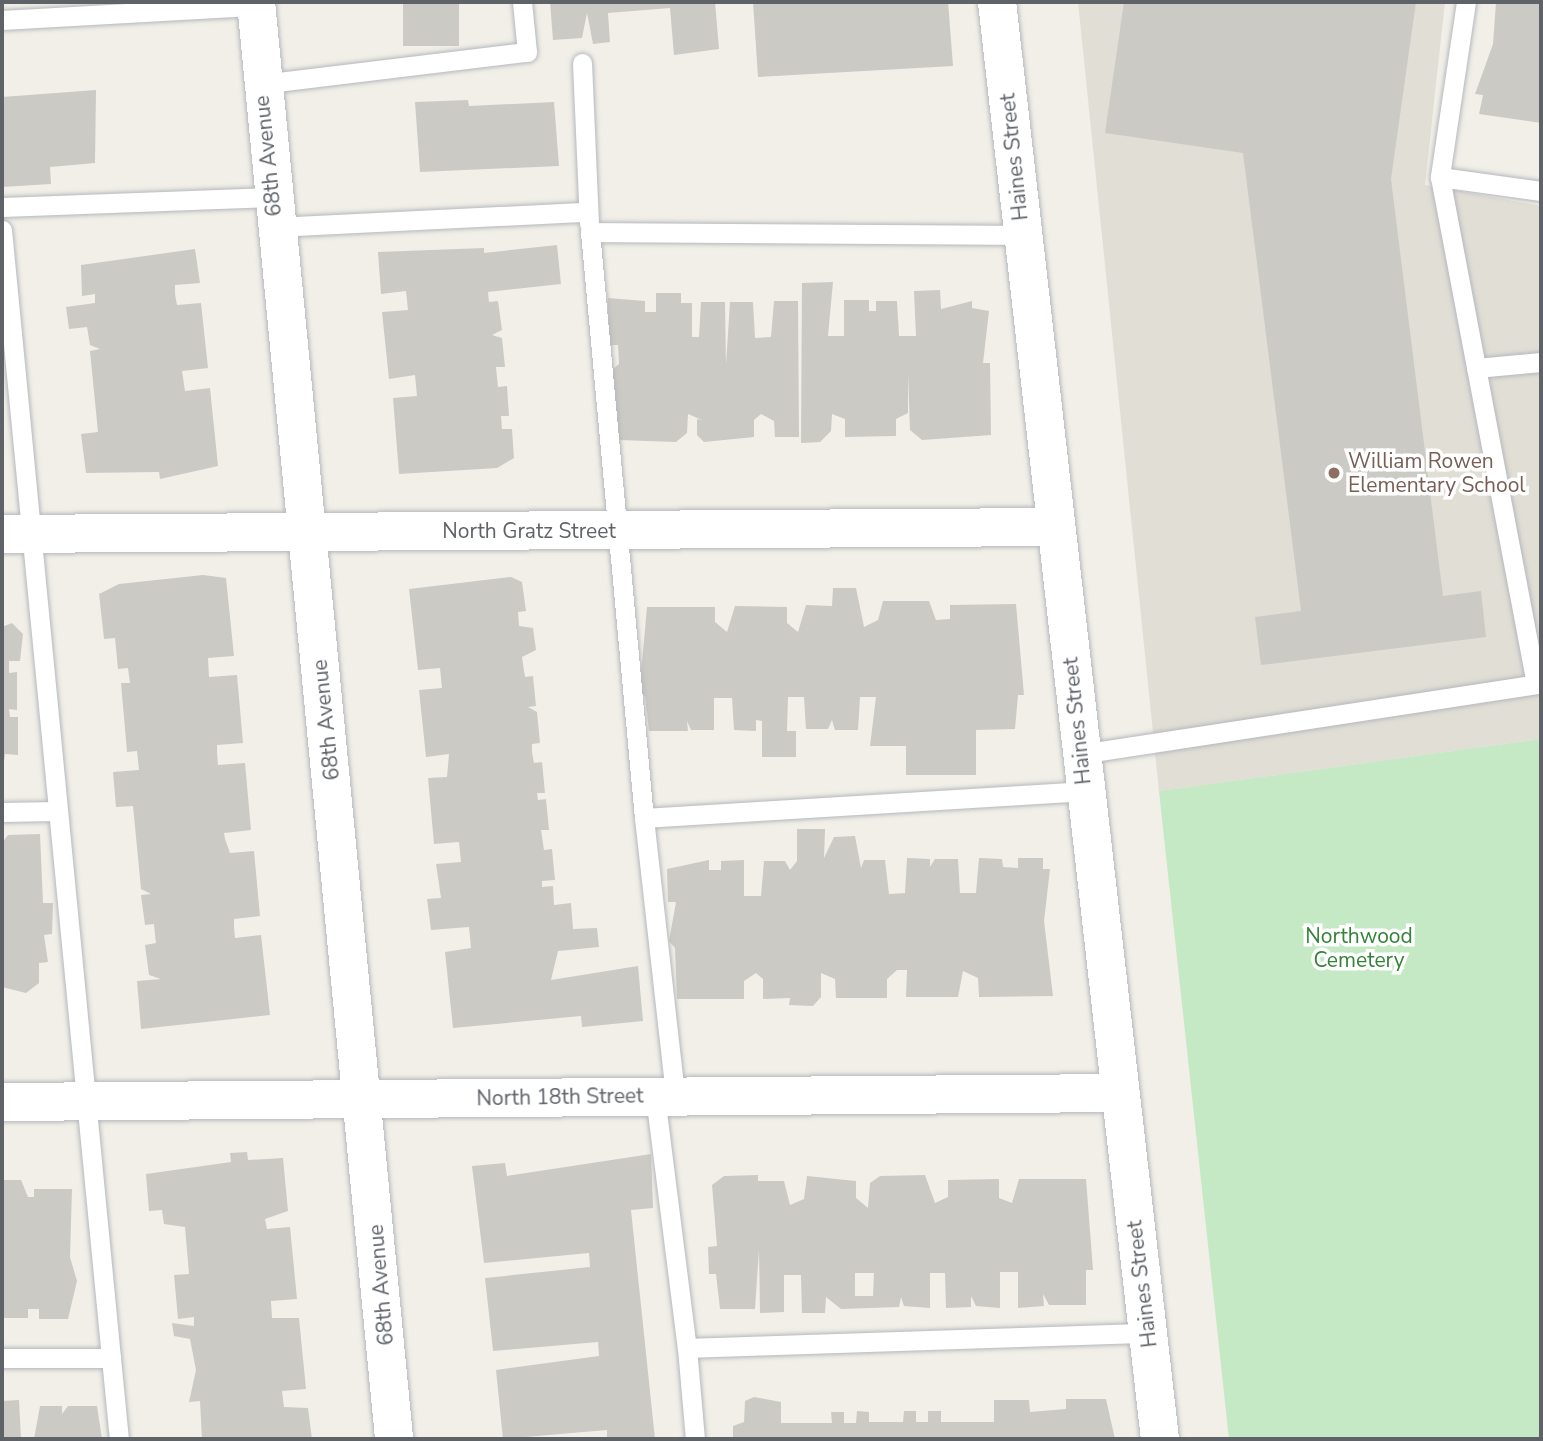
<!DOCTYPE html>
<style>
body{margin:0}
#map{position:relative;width:1543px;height:1441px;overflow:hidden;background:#f1efe8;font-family:"Nunito Sans",sans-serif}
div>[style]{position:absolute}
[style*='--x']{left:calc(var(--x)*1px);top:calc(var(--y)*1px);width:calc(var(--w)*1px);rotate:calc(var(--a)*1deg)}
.education>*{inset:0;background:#e1ded6}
.green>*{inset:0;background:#c5e8c5}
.building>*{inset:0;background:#cccac5;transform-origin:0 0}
.roads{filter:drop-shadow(0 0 2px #b5b8bc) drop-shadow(0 0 2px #b5b8bc)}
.lane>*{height:19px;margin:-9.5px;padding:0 9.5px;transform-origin:9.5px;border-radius:9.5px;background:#fff}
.street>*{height:38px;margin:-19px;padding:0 19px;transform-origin:19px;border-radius:19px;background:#fff}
.dots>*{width:19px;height:19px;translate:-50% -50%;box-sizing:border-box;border:4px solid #fff;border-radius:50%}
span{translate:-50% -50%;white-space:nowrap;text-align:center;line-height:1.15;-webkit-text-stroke:7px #fff;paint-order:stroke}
.street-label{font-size:21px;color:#5f6368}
.education-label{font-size:21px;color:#785e54}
.left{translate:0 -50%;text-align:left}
.park-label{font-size:21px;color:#348238}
.frame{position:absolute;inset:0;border:4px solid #5f6368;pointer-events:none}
</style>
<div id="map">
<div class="education">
<div style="clip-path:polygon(1078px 2px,1445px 2px,1425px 185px,1541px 206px,1541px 739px,1159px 791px)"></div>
</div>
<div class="green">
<div style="clip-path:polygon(1541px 739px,1541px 1439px,1229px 1439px,1159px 791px)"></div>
</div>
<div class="building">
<div style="left:403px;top:2px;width:56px;height:44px"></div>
<div style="clip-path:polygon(550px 2px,715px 2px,719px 49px,674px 55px,670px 8px,608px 13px,610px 42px,593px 44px,587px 13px,582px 38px,553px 40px)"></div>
<div style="clip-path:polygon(753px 2px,948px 2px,953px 66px,758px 77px)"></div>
<div style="clip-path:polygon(1124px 2px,1416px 2px,1391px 179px,1443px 596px,1481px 591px,1486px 637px,1261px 665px,1255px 617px,1301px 611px,1243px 153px,1105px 133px)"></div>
<div style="clip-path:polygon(1496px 2px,1541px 3px,1541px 123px,1479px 114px,1483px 95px,1475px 94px,1493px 44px)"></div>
<div style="clip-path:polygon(96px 90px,95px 163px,50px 167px,51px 184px,2px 187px,2px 97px)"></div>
<div style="clip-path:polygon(468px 100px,469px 106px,554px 102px,559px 166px,420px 172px,415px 102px)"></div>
<div style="clip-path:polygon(557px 245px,561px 284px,488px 292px,489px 302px,498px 301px,502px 330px,492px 335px,502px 338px,505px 367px,496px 367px,498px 387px,507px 386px,509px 416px,501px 416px,502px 429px,512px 429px,514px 458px,497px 468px,399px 474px,393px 398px,417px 396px,415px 375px,389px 379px,382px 312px,408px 310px,406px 291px,381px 294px,378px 252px,484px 248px,484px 253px)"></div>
<div style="clip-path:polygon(195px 249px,200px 283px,175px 285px,175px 294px,177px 305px,201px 303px,208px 368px,182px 371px,185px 391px,210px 388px,218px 466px,160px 479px,159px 472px,86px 473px,81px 434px,98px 432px,90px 351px,100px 349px,90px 345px,87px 327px,69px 329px,66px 307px,95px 303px,95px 294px,82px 296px,81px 265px)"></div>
<div style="clip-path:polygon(833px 282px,828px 336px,844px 336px,844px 300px,869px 300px,869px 311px,876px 311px,876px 301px,897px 301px,899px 336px,916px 336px,914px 291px,940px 290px,941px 309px,972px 301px,972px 308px,989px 311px,983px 363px,990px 363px,991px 435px,922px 440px,910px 430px,908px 373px,908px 413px,896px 419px,896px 436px,845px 437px,845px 419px,832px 414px,831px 431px,820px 442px,801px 443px,802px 283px)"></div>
<div style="clip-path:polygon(656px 293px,681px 293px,681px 303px,692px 303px,692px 337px,699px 337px,701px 302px,725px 302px,726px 365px,730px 302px,753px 302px,755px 338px,771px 337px,774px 301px,798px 301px,799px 437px,775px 437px,774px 421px,761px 414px,754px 420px,754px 437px,704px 442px,697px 435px,697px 419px,702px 420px,688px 414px,687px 433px,676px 442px,618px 440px,612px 370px,619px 364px,618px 345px,609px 345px,608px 298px,645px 301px,645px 312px,656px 312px)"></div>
<div style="clip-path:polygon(203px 575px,226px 578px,234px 656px,208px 658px,209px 677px,237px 675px,243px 743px,217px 745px,217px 752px,218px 765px,245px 763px,251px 830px,224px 833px,225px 839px,230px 853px,254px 851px,260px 916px,234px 919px,234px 926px,235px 938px,261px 935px,270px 1015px,141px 1029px,137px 981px,161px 979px,149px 975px,145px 945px,156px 943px,155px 935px,154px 924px,145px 925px,141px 895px,151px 894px,141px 889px,133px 806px,116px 807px,113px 772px,139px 770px,137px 751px,127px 752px,121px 683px,130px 683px,128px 668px,118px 669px,115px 638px,104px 639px,99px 594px,119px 584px)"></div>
<div style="clip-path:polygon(511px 577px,522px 582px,526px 611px,518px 612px,519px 626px,533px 628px,536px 650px,522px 657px,525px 677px,533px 676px,536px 706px,528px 707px,537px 712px,540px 743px,532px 744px,532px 752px,534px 763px,542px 762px,545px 793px,537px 793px,538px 800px,546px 799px,549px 830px,541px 830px,544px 850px,552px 849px,555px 880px,542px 881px,542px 887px,553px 886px,554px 905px,571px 903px,573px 929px,597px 928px,599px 947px,558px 951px,551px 980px,638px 966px,643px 1021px,582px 1027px,581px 1016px,453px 1028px,445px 952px,471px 948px,469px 927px,431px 930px,427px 899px,441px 898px,436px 864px,461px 862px,459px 842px,434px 844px,428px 778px,447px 777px,449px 754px,426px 757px,419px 690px,442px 688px,440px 668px,418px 670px,409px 589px)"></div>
<div style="clip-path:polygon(833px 588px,856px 588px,864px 627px,878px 620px,883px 601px,929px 601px,936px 620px,950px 619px,950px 605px,1016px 604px,1024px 695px,1018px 695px,1015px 729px,976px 730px,976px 775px,906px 775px,906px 746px,870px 746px,876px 697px,860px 697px,858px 730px,835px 730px,832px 720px,828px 729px,806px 729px,804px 697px,788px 697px,787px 731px,796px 731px,796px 757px,762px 757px,762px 721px,756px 720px,756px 731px,734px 730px,732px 698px,714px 698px,714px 730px,691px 730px,687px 721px,688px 731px,649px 731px,645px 696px,639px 696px,647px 607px,715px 607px,715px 622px,727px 632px,735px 606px,787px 607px,787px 623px,798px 632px,806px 605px,832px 606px)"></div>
<div style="clip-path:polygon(12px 623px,23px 634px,20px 661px,9px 661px,9px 673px,17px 672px,17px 710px,9px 709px,10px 717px,18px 717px,18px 755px,5px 754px,2px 775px,2px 627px)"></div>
<div style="clip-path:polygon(797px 829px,825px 829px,824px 858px,834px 837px,855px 836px,861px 868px,864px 860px,885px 860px,889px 894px,905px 893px,907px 858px,930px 859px,930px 867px,935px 859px,958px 859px,960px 893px,976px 893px,979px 858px,1002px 859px,1003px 867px,1018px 868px,1018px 858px,1043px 858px,1043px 869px,1050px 869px,1044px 921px,1053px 996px,979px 997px,978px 978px,963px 971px,958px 997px,906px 997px,907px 970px,897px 970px,887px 979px,887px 998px,836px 998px,835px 979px,821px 973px,821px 997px,813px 1006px,789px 1005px,790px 998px,763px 999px,763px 979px,756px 973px,744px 981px,744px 999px,677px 999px,675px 948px,669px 941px,676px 902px,668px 902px,667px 869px,709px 860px,709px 870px,721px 870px,721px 861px,744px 860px,744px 896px,761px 896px,764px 861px,785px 861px,790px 870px,797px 861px)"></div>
<div style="clip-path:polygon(40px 834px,43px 903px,53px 903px,52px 934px,44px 935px,48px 962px,39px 963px,39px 983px,26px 993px,2px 987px,2px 843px,8px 835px)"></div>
<div style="clip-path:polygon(247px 1152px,248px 1160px,283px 1158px,288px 1211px,265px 1219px,267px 1229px,290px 1227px,297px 1299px,271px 1301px,272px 1318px,299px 1318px,306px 1389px,282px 1391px,284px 1407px,308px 1408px,312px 1439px,202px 1439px,200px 1401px,189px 1402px,196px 1370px,190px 1339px,174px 1336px,172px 1323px,194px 1326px,194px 1317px,178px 1319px,174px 1275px,189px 1274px,185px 1227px,164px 1224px,162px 1210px,149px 1211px,146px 1174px,231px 1162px,230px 1153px)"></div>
<div style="clip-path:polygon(651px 1154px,653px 1208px,631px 1210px,655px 1439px,607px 1439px,607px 1430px,503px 1439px,496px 1370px,599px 1356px,598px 1342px,493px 1351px,485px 1278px,590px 1267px,589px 1253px,484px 1263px,472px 1166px,505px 1163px,507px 1176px)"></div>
<div style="clip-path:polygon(evenodd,758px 1175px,758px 1181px,784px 1181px,790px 1205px,804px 1199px,807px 1176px,856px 1181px,856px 1198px,868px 1208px,870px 1183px,880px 1176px,925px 1175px,935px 1203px,948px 1197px,948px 1180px,999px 1179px,999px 1198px,1012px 1203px,1019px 1179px,1086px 1179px,1093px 1270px,1086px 1270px,1086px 1305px,1049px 1305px,1043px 1294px,1044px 1306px,1018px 1308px,1018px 1272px,1000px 1272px,1000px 1308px,976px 1306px,971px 1296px,971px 1307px,946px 1308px,945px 1273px,930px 1273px,930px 1308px,904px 1306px,901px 1297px,899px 1307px,841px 1309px,826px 1297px,825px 1313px,802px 1313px,801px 1275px,784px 1275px,784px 1312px,760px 1313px,759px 1250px,755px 1309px,720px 1309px,716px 1274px,709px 1274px,708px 1247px,717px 1246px,712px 1185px,724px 1176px,758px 1175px,855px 1273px,874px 1273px,873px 1296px,855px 1296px,855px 1273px)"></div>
<div style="clip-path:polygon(2px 1180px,21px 1180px,28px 1197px,34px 1197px,34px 1189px,72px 1189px,70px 1257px,77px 1281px,68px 1319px,39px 1319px,39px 1309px,28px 1309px,28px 1318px,2px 1318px)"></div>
<div style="clip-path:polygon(754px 1397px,781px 1402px,781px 1423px,832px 1423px,831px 1412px,844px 1412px,844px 1423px,856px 1423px,857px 1411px,869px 1412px,869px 1422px,903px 1422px,904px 1411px,916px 1411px,916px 1422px,928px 1422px,928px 1411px,941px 1411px,941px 1422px,994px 1422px,994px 1400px,1029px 1400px,1030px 1412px,1066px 1409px,1066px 1399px,1106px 1399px,1115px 1439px,733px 1439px,733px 1426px,744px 1422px,745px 1401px)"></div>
<div style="left:19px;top:1400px;width:39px;height:17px;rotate:87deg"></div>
<div style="clip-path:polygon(40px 1406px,62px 1406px,62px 1414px,68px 1406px,97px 1406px,102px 1439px,34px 1439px)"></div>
</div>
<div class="roads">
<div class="lane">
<div style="--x:1466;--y:2;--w:177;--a:98.5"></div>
<div style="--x:1440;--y:177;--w:516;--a:79.28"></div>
<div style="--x:1536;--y:684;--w:5;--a:-11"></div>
<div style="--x:2;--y:20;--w:254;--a:-3.2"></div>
<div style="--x:582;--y:63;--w:161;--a:87.5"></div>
<div style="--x:261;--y:84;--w:268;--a:-6.9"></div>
<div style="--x:527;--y:52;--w:50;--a:-95.7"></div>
<div style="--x:1440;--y:177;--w:102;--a:7.9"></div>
<div style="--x:2;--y:207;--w:270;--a:-2.1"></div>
<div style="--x:275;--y:227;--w:312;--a:-2.8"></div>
<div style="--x:2;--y:230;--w:1133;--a:84.48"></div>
<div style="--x:111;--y:1358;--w:109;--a:180"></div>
<div style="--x:1023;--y:235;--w:433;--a:-179.6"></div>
<div style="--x:590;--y:232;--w:588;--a:84.74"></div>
<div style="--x:644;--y:818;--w:442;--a:-3.5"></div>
<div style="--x:1476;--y:368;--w:65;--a:-5.3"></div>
<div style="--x:1081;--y:754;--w:460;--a:-8.7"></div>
<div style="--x:2;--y:812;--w:55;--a:-1"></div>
<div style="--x:644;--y:818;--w:280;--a:83.6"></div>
<div style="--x:655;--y:1096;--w:254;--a:82.8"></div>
<div style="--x:687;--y:1348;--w:460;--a:-1.9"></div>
<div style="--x:687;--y:1348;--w:91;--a:85"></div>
<div style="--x:111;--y:1358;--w:81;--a:84.4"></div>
</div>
<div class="street">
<div style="--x:256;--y:2;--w:1444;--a:84.51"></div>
<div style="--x:997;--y:2;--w:1446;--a:83.53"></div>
<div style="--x:2;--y:534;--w:1053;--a:-0.38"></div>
<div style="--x:2;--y:1102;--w:1117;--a:-0.46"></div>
</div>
</div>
<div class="dots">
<div style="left:1334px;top:473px;background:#8d6e63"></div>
</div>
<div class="street-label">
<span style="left:268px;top:156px;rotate:-96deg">68th Avenue</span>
<span style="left:1014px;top:157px;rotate:-96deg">Haines Street</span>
<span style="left:529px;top:531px">North Gratz Street</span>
<span style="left:326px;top:720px;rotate:-96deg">68th Avenue</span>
<span style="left:1077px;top:721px;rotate:-96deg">Haines Street</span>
<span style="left:560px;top:1097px;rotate:-1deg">North 18th Street</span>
<span style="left:1142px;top:1284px;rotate:-97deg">Haines Street</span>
<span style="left:381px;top:1285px;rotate:-95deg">68th Avenue</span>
</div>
<div class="education-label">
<span class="left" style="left:1348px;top:473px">William Rowen<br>Elementary School</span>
</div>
<div class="park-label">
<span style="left:1359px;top:948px">Northwood<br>Cemetery</span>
</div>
<div class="frame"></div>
</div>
